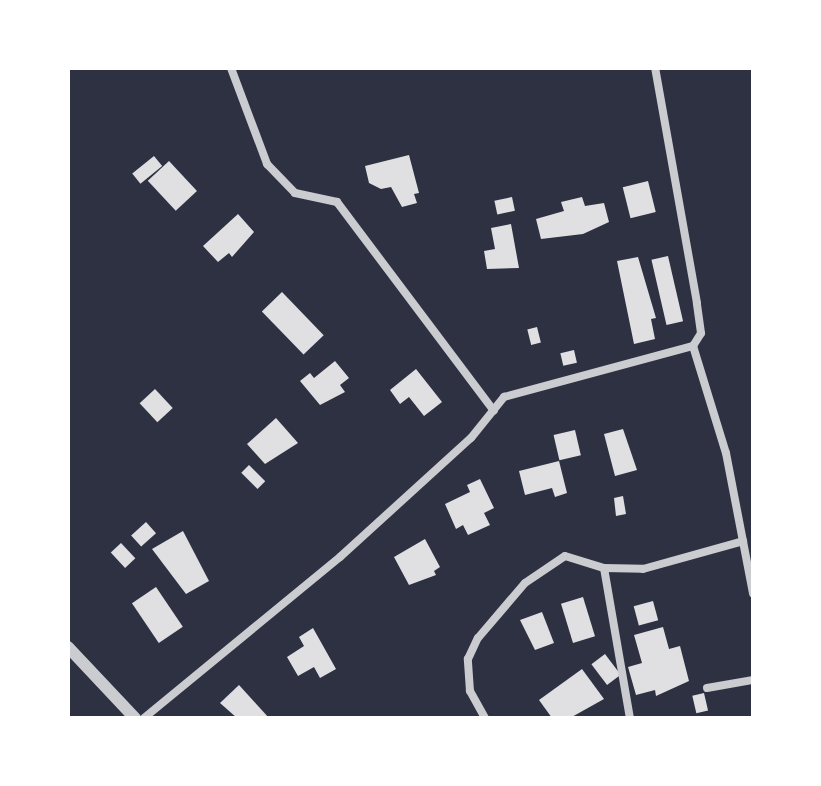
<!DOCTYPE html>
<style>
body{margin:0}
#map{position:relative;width:821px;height:786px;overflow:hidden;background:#2d3142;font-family:"Source Sans 3",sans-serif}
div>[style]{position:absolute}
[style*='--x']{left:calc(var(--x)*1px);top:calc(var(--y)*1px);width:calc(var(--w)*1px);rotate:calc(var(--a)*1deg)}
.building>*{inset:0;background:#e0e0e3;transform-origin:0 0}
.minor>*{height:8px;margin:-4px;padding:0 4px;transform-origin:4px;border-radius:4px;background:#caccd0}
.tertiary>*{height:12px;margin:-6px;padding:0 6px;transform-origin:6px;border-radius:6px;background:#caccd0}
span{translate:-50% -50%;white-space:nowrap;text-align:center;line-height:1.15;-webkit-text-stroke:8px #fff;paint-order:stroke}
.frame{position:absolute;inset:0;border:70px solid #fff;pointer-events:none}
</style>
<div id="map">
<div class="building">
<div style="clip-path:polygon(409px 155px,419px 193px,414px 194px,417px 203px,402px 207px,391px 187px,381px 189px,369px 183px,365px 166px)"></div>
<div style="left:154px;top:156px;width:13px;height:28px;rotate:51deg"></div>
<div style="left:169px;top:161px;width:41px;height:29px;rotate:47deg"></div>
<div style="left:648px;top:181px;width:32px;height:26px;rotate:76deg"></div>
<div style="left:512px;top:197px;width:14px;height:18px;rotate:78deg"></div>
<div style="clip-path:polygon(582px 197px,585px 206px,604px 203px,609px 222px,583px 234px,541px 239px,536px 219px,564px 211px,561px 202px)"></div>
<div style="clip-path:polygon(238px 214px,254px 232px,232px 257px,229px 253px,218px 262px,203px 246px)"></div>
<div style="clip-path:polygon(511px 224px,519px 268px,487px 269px,484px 251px,495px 249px,491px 228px)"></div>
<div style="left:668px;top:256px;width:67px;height:17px;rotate:77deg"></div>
<div style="clip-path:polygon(638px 257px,656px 318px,651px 319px,655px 339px,634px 344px,617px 261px)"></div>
<div style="left:282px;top:292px;width:60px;height:28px;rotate:46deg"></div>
<div style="left:537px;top:327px;width:16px;height:10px;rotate:76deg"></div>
<div style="left:574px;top:350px;width:13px;height:14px;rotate:77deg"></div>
<div style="clip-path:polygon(335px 361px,349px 378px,340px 385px,345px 392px,320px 405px,300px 381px,310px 373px,314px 378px)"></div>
<div style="clip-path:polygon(416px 369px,442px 402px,424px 416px,409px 397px,400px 404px,390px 390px)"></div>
<div style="left:155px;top:389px;width:26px;height:21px;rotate:47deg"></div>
<div style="clip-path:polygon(276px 418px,298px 443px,265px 464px,247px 444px)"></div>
<div style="clip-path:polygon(623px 429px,637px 470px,615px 476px,604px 434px)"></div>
<div style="left:575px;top:430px;width:26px;height:22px;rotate:77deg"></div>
<div style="clip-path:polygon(559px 461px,567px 493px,555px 497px,552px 488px,525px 495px,519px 471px)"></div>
<div style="left:249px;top:465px;width:23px;height:11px;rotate:45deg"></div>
<div style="clip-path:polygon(480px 479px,494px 508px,484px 513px,490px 525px,468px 535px,463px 525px,456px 529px,445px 504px,470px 492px,467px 485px)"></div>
<div style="clip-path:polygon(623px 496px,626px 514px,616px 516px,614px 498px)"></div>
<div style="left:146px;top:522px;width:15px;height:20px;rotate:48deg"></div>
<div style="clip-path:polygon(183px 531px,209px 581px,186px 594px,152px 549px)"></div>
<div style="clip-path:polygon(425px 539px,440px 567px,434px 571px,436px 575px,409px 585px,394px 557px)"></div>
<div style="left:121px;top:543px;width:21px;height:14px;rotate:47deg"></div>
<div style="left:156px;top:587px;width:48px;height:29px;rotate:56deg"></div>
<div style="left:583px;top:597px;width:41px;height:23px;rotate:73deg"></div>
<div style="left:653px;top:601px;width:20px;height:20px;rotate:75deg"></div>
<div style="clip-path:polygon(542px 612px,554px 643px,535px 650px,520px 620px)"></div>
<div style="clip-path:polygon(663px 627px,669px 649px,680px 646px,689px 681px,656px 696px,655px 690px,636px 695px,628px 667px,642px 663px,634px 635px)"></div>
<div style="clip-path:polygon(313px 628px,336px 669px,320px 678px,314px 667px,298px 676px,287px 657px,304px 646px,299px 637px)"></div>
<div style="left:605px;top:654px;width:26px;height:17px;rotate:53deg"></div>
<div style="clip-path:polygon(582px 669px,604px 699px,570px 718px,552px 718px,539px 700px)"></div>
<div style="clip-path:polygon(239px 685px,269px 718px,237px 718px,220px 703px)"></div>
<div style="left:704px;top:693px;width:18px;height:12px;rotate:77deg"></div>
</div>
<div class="minor">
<div style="--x:231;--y:68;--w:103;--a:69.4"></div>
<div style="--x:267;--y:164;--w:40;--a:46"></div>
<div style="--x:295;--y:193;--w:43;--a:12.1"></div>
<div style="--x:337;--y:202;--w:261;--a:53.1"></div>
<div style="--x:693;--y:346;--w:112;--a:72.9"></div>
<div style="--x:726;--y:453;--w:143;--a:79.1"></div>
<div style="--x:604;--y:568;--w:152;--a:80.2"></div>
<div style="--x:707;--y:688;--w:47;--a:-9.9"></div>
<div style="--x:144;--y:718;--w:254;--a:-39.4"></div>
<div style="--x:340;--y:557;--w:177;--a:-42.3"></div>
<div style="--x:471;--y:438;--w:53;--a:-51.2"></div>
<div style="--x:504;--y:397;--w:196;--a:-15.1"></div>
<div style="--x:693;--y:346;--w:15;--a:-58"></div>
<div style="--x:701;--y:333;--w:30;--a:-98"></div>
<div style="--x:697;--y:303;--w:239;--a:-100.1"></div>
<div style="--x:485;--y:718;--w:31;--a:-119"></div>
<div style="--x:470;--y:691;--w:32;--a:-94"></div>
<div style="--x:468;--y:659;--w:23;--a:-65"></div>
<div style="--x:478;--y:638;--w:72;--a:-49.5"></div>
<div style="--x:525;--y:583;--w:48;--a:-34"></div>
<div style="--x:565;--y:556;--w:41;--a:17.1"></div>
<div style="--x:604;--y:568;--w:39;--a:1"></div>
<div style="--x:643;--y:569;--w:104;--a:-15.6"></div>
</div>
<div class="tertiary">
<div style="--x:68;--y:647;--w:98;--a:46.7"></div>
</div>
<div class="frame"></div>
</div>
